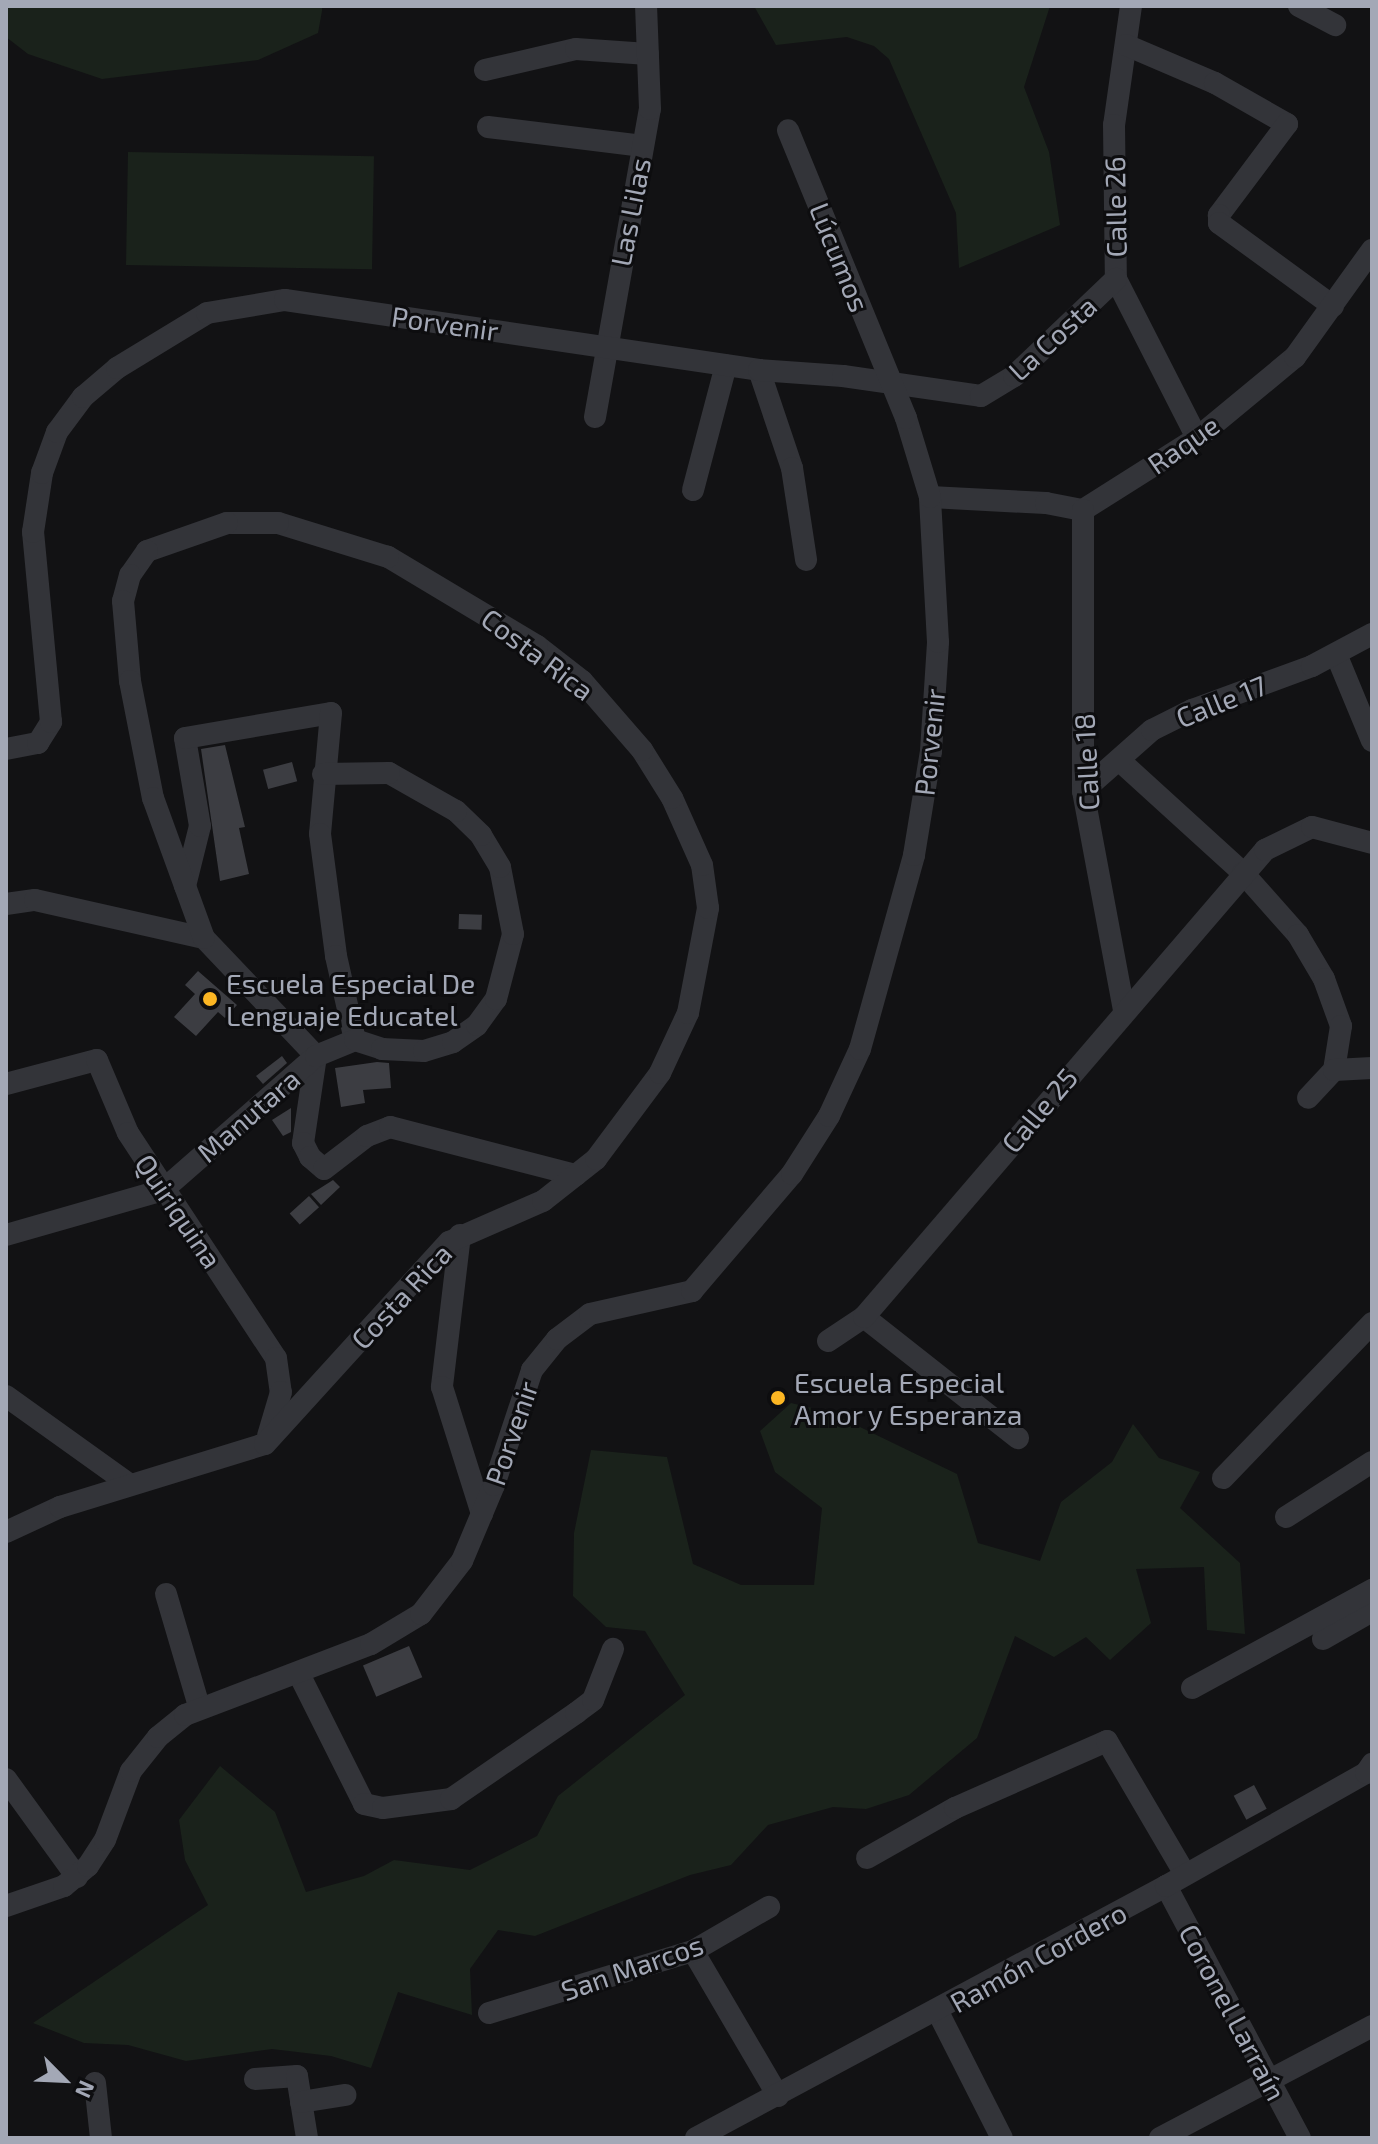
<!DOCTYPE html>
<meta charset="utf-8">
<style>
body{margin:0}
#map{position:relative;width:1378px;height:2144px;overflow:hidden;background:#121214;font-family:"Exo 2",sans-serif}
div>[style]{position:absolute}
[style*='--x']{left:calc(var(--x)*1px);top:calc(var(--y)*1px);width:calc(var(--w)*1px);rotate:calc(var(--a)*1deg)}
.green>*{inset:0;background:#1a221b;transform-origin:0 0}
.building>*{inset:0;background:#3c3d42;transform-origin:0 0}
.minor>*{height:22px;margin:-11px;padding:0 11px;transform-origin:11px;border-radius:11px;background:#333439}
.dots>*{width:22px;height:22px;translate:-50% -50%;box-sizing:border-box;border:4px solid #0d0d0f;border-radius:50%}
span{translate:-50% -50%;white-space:nowrap;text-align:center;line-height:1.15;-webkit-text-stroke:6px #0d0d0f;paint-order:stroke}
.street-label{font-size:28px;color:#a3a8b6}
.poi-label{font-size:28px;color:#a3a8b6}
.left{translate:0 -50%;text-align:left}
.frame{position:absolute;inset:0;border:8px solid #a3a8b6;pointer-events:none}
.north{position:absolute;left:24px;top:2040px;width:80px;height:80px;-webkit-text-stroke:6px #0d0d0f;paint-order:stroke;rotate:114deg;font-size:22px;font-weight:700;line-height:32px;text-align:center;color:#a3a8b6}
.north::after{content:'';display:block;margin:auto;width:28px;height:36px;background:#a3a8b6;clip-path:polygon(50% 0,100% 100%,50% 72%,0 100%)}
</style>
<div id="map">
<div class="green">
<div style="clip-path:polygon(6px 6px,322px 6px,322px 11px,318px 33px,258px 60px,102px 79px,28px 54px,6px 37px)"></div>
<div style="clip-path:polygon(754px 6px,1050px 6px,1024px 87px,1049px 152px,1060px 225px,959px 268px,956px 213px,889px 59px,874px 46px,847px 37px,776px 45px)"></div>
<div style="left:128px;top:152px;width:246px;height:113px;rotate:1deg"></div>
<div style="clip-path:polygon(791px 1403px,829px 1412px,957px 1474px,978px 1543px,1040px 1561px,1061px 1502px,1112px 1462px,1133px 1424px,1159px 1458px,1200px 1472px,1180px 1508px,1240px 1563px,1245px 1634px,1207px 1630px,1204px 1567px,1136px 1569px,1151px 1623px,1110px 1660px,1086px 1637px,1054px 1657px,1015px 1636px,977px 1738px,909px 1795px,866px 1809px,833px 1807px,768px 1825px,731px 1865px,690px 1875px,535px 1936px,498px 1930px,470px 1969px,472px 2015px,398px 1992px,371px 2068px,331px 2056px,272px 2049px,186px 2061px,128px 2045px,84px 2043px,33px 2023px,208px 1905px,185px 1860px,179px 1820px,220px 1766px,275px 1812px,306px 1892px,364px 1876px,394px 1860px,470px 1870px,537px 1836px,558px 1796px,685px 1695px,645px 1631px,606px 1627px,573px 1596px,574px 1533px,591px 1450px,667px 1457px,693px 1564px,741px 1585px,814px 1585px,822px 1508px,775px 1472px,760px 1431px)"></div>
</div>
<div class="building">
<div style="clip-path:polygon(225px 745px,245px 827px,239px 828px,249px 874px,220px 881px,201px 749px)"></div>
<div style="left:292px;top:762px;width:20px;height:30px;rotate:75deg"></div>
<div style="left:459px;top:914px;width:23px;height:15px;rotate:2deg"></div>
<div style="clip-path:polygon(198px 971px,237px 1005px,225px 1018px,218px 1012px,196px 1036px,174px 1017px,195px 994px,185px 985px)"></div>
<div style="clip-path:polygon(282px 1056px,287px 1063px,263px 1084px,256px 1076px)"></div>
<div style="clip-path:polygon(377px 1062px,389px 1063px,391px 1088px,363px 1090px,365px 1103px,341px 1107px,335px 1068px)"></div>
<div style="clip-path:polygon(291px 1108px,291px 1132px,283px 1136px,272px 1120px)"></div>
<div style="clip-path:polygon(333px 1180px,340px 1187px,321px 1205px,311px 1194px)"></div>
<div style="left:309px;top:1196px;width:15px;height:26px;rotate:48deg"></div>
<div style="left:409px;top:1646px;width:34px;height:50px;rotate:67deg"></div>
<div style="left:1254px;top:1785px;width:27px;height:23px;rotate:62deg"></div>
</div>
<div class="minor">
<div style="--x:1131;--y:6;--w:120;--a:98.1"></div>
<div style="--x:1114;--y:125;--w:154;--a:89.3"></div>
<div style="--x:1116;--y:279;--w:178;--a:63"></div>
<div style="--x:1299;--y:6;--w:41;--a:27.8"></div>
<div style="--x:1126;--y:45;--w:97;--a:23.1"></div>
<div style="--x:1215;--y:83;--w:83;--a:29.7"></div>
<div style="--x:1287;--y:124;--w:114;--a:126.8"></div>
<div style="--x:1219;--y:215;--w:8;--a:90"></div>
<div style="--x:1219;--y:223;--w:141;--a:36.1"></div>
<div style="--x:485;--y:70;--w:93;--a:-13"></div>
<div style="--x:576;--y:49;--w:72;--a:4"></div>
<div style="--x:488;--y:127;--w:156;--a:7"></div>
<div style="--x:759;--y:370;--w:103;--a:71.4"></div>
<div style="--x:792;--y:468;--w:93;--a:81.3"></div>
<div style="--x:595;--y:417;--w:313;--a:-79.9"></div>
<div style="--x:650;--y:109;--w:103;--a:-92.2"></div>
<div style="--x:693;--y:490;--w:129;--a:-75.2"></div>
<div style="--x:930;--y:497;--w:116;--a:3"></div>
<div style="--x:1046;--y:503;--w:38;--a:11"></div>
<div style="--x:1083;--y:510;--w:135;--a:-32.3"></div>
<div style="--x:1197;--y:438;--w:127;--a:-39.6"></div>
<div style="--x:1295;--y:357;--w:132;--a:-54.3"></div>
<div style="--x:1083;--y:510;--w:281;--a:90"></div>
<div style="--x:1083;--y:791;--w:223;--a:79.4"></div>
<div style="--x:1336;--y:654;--w:94;--a:67.5"></div>
<div style="--x:6;--y:749;--w:33;--a:-11"></div>
<div style="--x:38;--y:743;--w:25;--a:-58"></div>
<div style="--x:51;--y:722;--w:191;--a:-95.4"></div>
<div style="--x:33;--y:532;--w:60;--a:-81.3"></div>
<div style="--x:42;--y:473;--w:44;--a:-69.9"></div>
<div style="--x:57;--y:432;--w:44;--a:-53.4"></div>
<div style="--x:83;--y:397;--w:45;--a:-40.5"></div>
<div style="--x:117;--y:368;--w:105;--a:-31.4"></div>
<div style="--x:207;--y:313;--w:79;--a:-9.5"></div>
<div style="--x:285;--y:300;--w:479;--a:8.4"></div>
<div style="--x:759;--y:370;--w:84;--a:4.1"></div>
<div style="--x:843;--y:376;--w:139;--a:8.2"></div>
<div style="--x:981;--y:396;--w:39;--a:-31"></div>
<div style="--x:1014;--y:376;--w:141;--a:-43.6"></div>
<div style="--x:1119;--y:760;--w:168;--a:42.3"></div>
<div style="--x:1243;--y:873;--w:83;--a:48.4"></div>
<div style="--x:1298;--y:935;--w:51;--a:59.4"></div>
<div style="--x:1324;--y:979;--w:50;--a:70.1"></div>
<div style="--x:1341;--y:1026;--w:45;--a:99"></div>
<div style="--x:1334;--y:1070;--w:38;--a:133"></div>
<div style="--x:1083;--y:791;--w:92;--a:-41.5"></div>
<div style="--x:1152;--y:730;--w:45;--a:-26.6"></div>
<div style="--x:1192;--y:710;--w:128;--a:-20.1"></div>
<div style="--x:1312;--y:666;--w:68;--a:-28.1"></div>
<div style="--x:185;--y:886;--w:62;--a:-76"></div>
<div style="--x:200;--y:826;--w:89;--a:-99.7"></div>
<div style="--x:185;--y:738;--w:148;--a:-9.7"></div>
<div style="--x:331;--y:713;--w:121;--a:95.2"></div>
<div style="--x:320;--y:834;--w:123;--a:82.5"></div>
<div style="--x:336;--y:956;--w:86;--a:77.3"></div>
<div style="--x:6;--y:904;--w:29;--a:-8"></div>
<div style="--x:35;--y:900;--w:173;--a:12.7"></div>
<div style="--x:204;--y:938;--w:163;--a:46.5"></div>
<div style="--x:316;--y:1056;--w:88;--a:98.5"></div>
<div style="--x:303;--y:1143;--w:16;--a:63"></div>
<div style="--x:310;--y:1157;--w:18;--a:41"></div>
<div style="--x:324;--y:1169;--w:54;--a:-37.5"></div>
<div style="--x:367;--y:1136;--w:25;--a:-21"></div>
<div style="--x:390;--y:1127;--w:192;--a:14.5"></div>
<div style="--x:1334;--y:1070;--w:38;--a:-3"></div>
<div style="--x:6;--y:1084;--w:94;--a:-14.8"></div>
<div style="--x:97;--y:1060;--w:79;--a:67"></div>
<div style="--x:128;--y:1133;--w:269;--a:56.7"></div>
<div style="--x:276;--y:1358;--w:34;--a:82"></div>
<div style="--x:281;--y:1392;--w:46;--a:106.5"></div>
<div style="--x:6;--y:1235;--w:163;--a:-16"></div>
<div style="--x:163;--y:1190;--w:203;--a:-41.2"></div>
<div style="--x:316;--y:1056;--w:42;--a:-22.3"></div>
<div style="--x:355;--y:1040;--w:28;--a:18"></div>
<div style="--x:382;--y:1049;--w:42;--a:2.7"></div>
<div style="--x:424;--y:1051;--w:30;--a:-17"></div>
<div style="--x:453;--y:1042;--w:29;--a:-35"></div>
<div style="--x:477;--y:1025;--w:32;--a:-54"></div>
<div style="--x:496;--y:999;--w:67;--a:-75.3"></div>
<div style="--x:513;--y:934;--w:68;--a:-101"></div>
<div style="--x:500;--y:867;--w:37;--a:-121"></div>
<div style="--x:481;--y:835;--w:35;--a:-136"></div>
<div style="--x:456;--y:811;--w:77;--a:-150.4"></div>
<div style="--x:389;--y:773;--w:66;--a:179.1"></div>
<div style="--x:460;--y:1235;--w:153;--a:96.8"></div>
<div style="--x:442;--y:1387;--w:133;--a:72.5"></div>
<div style="--x:864;--y:1317;--w:196;--a:38.2"></div>
<div style="--x:828;--y:1341;--w:43;--a:-33.7"></div>
<div style="--x:864;--y:1317;--w:616;--a:-49.35"></div>
<div style="--x:1265;--y:850;--w:52;--a:-26.1"></div>
<div style="--x:1312;--y:827;--w:62;--a:14.9"></div>
<div style="--x:6;--y:1396;--w:151;--a:35.6"></div>
<div style="--x:1223;--y:1478;--w:215;--a:-46.1"></div>
<div style="--x:1286;--y:1517;--w:102;--a:-32.6"></div>
<div style="--x:6;--y:1532;--w:60;--a:-24.8"></div>
<div style="--x:60;--y:1507;--w:214;--a:-17.1"></div>
<div style="--x:265;--y:1444;--w:273;--a:-47.7"></div>
<div style="--x:449;--y:1242;--w:103;--a:-23.6"></div>
<div style="--x:543;--y:1201;--w:68;--a:-38.4"></div>
<div style="--x:596;--y:1159;--w:107;--a:-53.3"></div>
<div style="--x:660;--y:1073;--w:66;--a:-65"></div>
<div style="--x:688;--y:1013;--w:107;--a:-79.2"></div>
<div style="--x:708;--y:908;--w:43;--a:-97.9"></div>
<div style="--x:702;--y:865;--w:73;--a:-114.1"></div>
<div style="--x:672;--y:798;--w:57;--a:-122"></div>
<div style="--x:642;--y:750;--w:91;--a:-131"></div>
<div style="--x:582;--y:681;--w:57;--a:-142.1"></div>
<div style="--x:537;--y:646;--w:174;--a:-149.1"></div>
<div style="--x:388;--y:557;--w:115;--a:-162.8"></div>
<div style="--x:278;--y:523;--w:51;--a:180"></div>
<div style="--x:227;--y:523;--w:85;--a:160.7"></div>
<div style="--x:147;--y:551;--w:29;--a:125"></div>
<div style="--x:130;--y:575;--w:27;--a:105"></div>
<div style="--x:123;--y:601;--w:80;--a:85"></div>
<div style="--x:130;--y:681;--w:119;--a:78.9"></div>
<div style="--x:153;--y:798;--w:149;--a:70"></div>
<div style="--x:166;--y:1594;--w:117;--a:73.6"></div>
<div style="--x:1323;--y:1639;--w:56;--a:-29.7"></div>
<div style="--x:299;--y:1674;--w:145;--a:63.4"></div>
<div style="--x:364;--y:1804;--w:19;--a:12"></div>
<div style="--x:383;--y:1808;--w:69;--a:-7.5"></div>
<div style="--x:451;--y:1799;--w:152;--a:-34.5"></div>
<div style="--x:576;--y:1713;--w:21;--a:-37"></div>
<div style="--x:593;--y:1700;--w:55;--a:-68.6"></div>
<div style="--x:1192;--y:1688;--w:205;--a:-28.6"></div>
<div style="--x:6;--y:1779;--w:121;--a:54.1"></div>
<div style="--x:867;--y:1858;--w:101;--a:-29.6"></div>
<div style="--x:955;--y:1808;--w:166;--a:-23.8"></div>
<div style="--x:1107;--y:1741;--w:154;--a:59.6"></div>
<div style="--x:1166;--y:1886;--w:285;--a:62"></div>
<div style="--x:6;--y:1906;--w:61;--a:-19"></div>
<div style="--x:64;--y:1886;--w:31;--a:-40"></div>
<div style="--x:88;--y:1866;--w:31;--a:-57"></div>
<div style="--x:105;--y:1840;--w:74;--a:-69.4"></div>
<div style="--x:131;--y:1771;--w:43;--a:-51.5"></div>
<div style="--x:158;--y:1737;--w:35;--a:-39"></div>
<div style="--x:185;--y:1715;--w:199;--a:-20.9"></div>
<div style="--x:371;--y:1644;--w:58;--a:-31"></div>
<div style="--x:421;--y:1614;--w:67;--a:-52.3"></div>
<div style="--x:462;--y:1561;--w:82;--a:-67.2"></div>
<div style="--x:494;--y:1485;--w:121;--a:-71.7"></div>
<div style="--x:532;--y:1370;--w:40;--a:-51"></div>
<div style="--x:557;--y:1339;--w:41;--a:-37.1"></div>
<div style="--x:590;--y:1314;--w:105;--a:-12.7"></div>
<div style="--x:692;--y:1291;--w:154;--a:-49.5"></div>
<div style="--x:792;--y:1174;--w:69;--a:-57.5"></div>
<div style="--x:829;--y:1116;--w:74;--a:-65.2"></div>
<div style="--x:860;--y:1049;--w:201;--a:-74.4"></div>
<div style="--x:914;--y:855;--w:105;--a:-80.7"></div>
<div style="--x:931;--y:751;--w:109;--a:-86.3"></div>
<div style="--x:938;--y:642;--w:145;--a:-93.2"></div>
<div style="--x:930;--y:497;--w:83;--a:-106.9"></div>
<div style="--x:906;--y:418;--w:311;--a:-112.3"></div>
<div style="--x:693;--y:1951;--w:168;--a:59.6"></div>
<div style="--x:938;--y:2012;--w:141;--a:63.1"></div>
<div style="--x:489;--y:2013;--w:213;--a:-16.9"></div>
<div style="--x:693;--y:1951;--w:88;--a:-30.1"></div>
<div style="--x:255;--y:2079;--w:42;--a:-4.1"></div>
<div style="--x:297;--y:2076;--w:63;--a:80.8"></div>
<div style="--x:95;--y:2083;--w:55;--a:83.8"></div>
<div style="--x:301;--y:2102;--w:45;--a:-9"></div>
<div style="--x:696;--y:2138;--w:533;--a:-28.2"></div>
<div style="--x:1166;--y:1886;--w:230;--a:-29.5"></div>
<div style="--x:1366;--y:1773;--w:11;--a:-56"></div>
<div style="--x:1160;--y:2138;--w:240;--a:-27.8"></div>
</div>
<div class="dots">
<div style="left:210px;top:999px;background:#fcb623"></div>
<div style="left:778px;top:1398px;background:#fcb623"></div>
</div>
<div class="street-label">
<span style="left:1115px;top:207px;rotate:-91deg">Calle 26</span>
<span style="left:630px;top:212px;rotate:-79deg">Las Lilas</span>
<span style="left:840px;top:257px;rotate:68deg">Lúcumos</span>
<span style="left:445px;top:323px;rotate:8deg">Porvenir</span>
<span style="left:1052px;top:338px;rotate:-43deg">La Costa</span>
<span style="left:1183px;top:444px;rotate:-35deg">Raque</span>
<span style="left:538px;top:654px;rotate:37deg">Costa Rica</span>
<span style="left:1221px;top:701px;rotate:-22deg">Calle 17</span>
<span style="left:929px;top:742px;rotate:-84deg">Porvenir</span>
<span style="left:1086px;top:762px;rotate:-93deg">Calle 18</span>
<span style="left:1039px;top:1110px;rotate:-50deg">Calle 25</span>
<span style="left:248px;top:1115px;rotate:-41deg">Manutara</span>
<span style="left:179px;top:1211px;rotate:56deg">Quiriquina</span>
<span style="left:401px;top:1296px;rotate:-47deg">Costa Rica</span>
<span style="left:511px;top:1433px;rotate:-71deg">Porvenir</span>
<span style="left:1038px;top:1957px;rotate:-29deg">Ramón Cordero</span>
<span style="left:632px;top:1967px;rotate:-19deg">San Marcos</span>
<span style="left:1233px;top:2012px;rotate:62deg">Coronel Larraín</span>
</div>
<div class="poi-label">
<span class="left" style="left:226px;top:999px">Escuela Especial De<br>Lenguaje Educatel</span>
<span class="left" style="left:794px;top:1398px">Escuela Especial<br>Amor y Esperanza</span>
</div>
<div class="frame"></div>
<div class="north">N</div>
</div>
